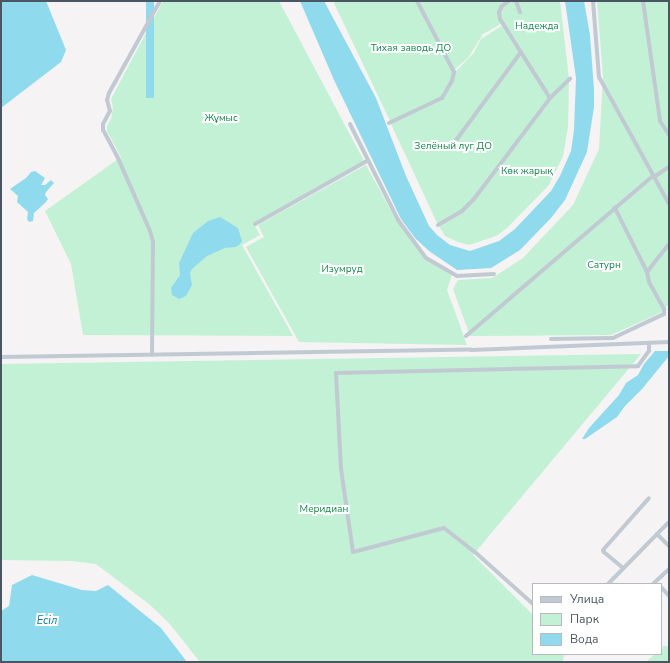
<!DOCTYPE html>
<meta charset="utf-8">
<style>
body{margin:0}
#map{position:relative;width:670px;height:663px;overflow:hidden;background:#f5f3f3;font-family:"Nunito Sans",sans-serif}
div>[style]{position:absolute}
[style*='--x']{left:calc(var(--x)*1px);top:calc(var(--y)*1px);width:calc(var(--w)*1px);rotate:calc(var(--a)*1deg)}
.green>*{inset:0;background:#c3f1d5}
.water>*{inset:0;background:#90daee;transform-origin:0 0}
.minor>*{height:4px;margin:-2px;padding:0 2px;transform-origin:2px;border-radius:2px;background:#c1cad2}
span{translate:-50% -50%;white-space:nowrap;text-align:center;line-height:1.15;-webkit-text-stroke:4px #fff;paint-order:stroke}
.park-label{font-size:10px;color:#17864f}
.water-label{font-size:11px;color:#0c7c9b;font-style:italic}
.frame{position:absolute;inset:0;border:2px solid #4a5661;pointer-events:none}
.legend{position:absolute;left:532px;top:583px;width:130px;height:72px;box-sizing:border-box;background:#fff;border:1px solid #b7bbc0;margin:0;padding:5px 7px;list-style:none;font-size:12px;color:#4a5661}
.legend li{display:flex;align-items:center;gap:8px;height:20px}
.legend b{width:20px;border:1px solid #b7bbc0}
</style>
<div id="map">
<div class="green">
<div style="clip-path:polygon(163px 1px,279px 1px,365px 163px,254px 224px,260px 235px,242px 245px,293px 336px,83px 335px,71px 264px,45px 211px,121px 157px,107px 131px,107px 126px,111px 119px,113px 108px,111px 99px)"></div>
<div style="clip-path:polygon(333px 1px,507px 1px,497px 11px,501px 24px,483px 34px,468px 58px,454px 70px,451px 81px,441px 97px,390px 121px)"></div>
<div style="clip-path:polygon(512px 1px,560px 1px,569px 79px,550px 97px,501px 19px,500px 13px,503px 8px)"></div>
<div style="clip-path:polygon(597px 1px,669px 1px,669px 304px,660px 313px,611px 335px,470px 336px,453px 289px,458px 280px,492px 278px,523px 258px,573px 205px,599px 149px,603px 77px)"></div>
<div style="clip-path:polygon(503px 25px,549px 98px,473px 199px,462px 211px,438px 225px,391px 124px,443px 99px,453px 82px,455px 72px,473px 54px,481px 39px)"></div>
<div style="clip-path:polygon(569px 81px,568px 127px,563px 156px,549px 185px,507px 228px,496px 236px,469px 245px,458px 242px,445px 236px,439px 226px,463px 212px,551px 99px)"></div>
<div style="clip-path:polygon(366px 165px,396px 220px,425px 259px,452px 274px,447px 290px,467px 345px,299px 342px,246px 247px,264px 237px,258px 225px)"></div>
<div style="clip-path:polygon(641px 354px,473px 555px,533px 615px,533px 654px,565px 654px,562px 662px,200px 662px,169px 623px,149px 604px,96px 564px,72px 561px,1px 560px,1px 364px)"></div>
<div style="clip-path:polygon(663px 646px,669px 646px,669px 662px,646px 662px,655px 654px,661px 654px)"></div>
</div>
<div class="water">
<div style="clip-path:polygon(1px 1px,46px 1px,66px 50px,61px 62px,1px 108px)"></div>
<div style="left:146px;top:1px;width:8px;height:97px"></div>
<div style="clip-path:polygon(300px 1px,324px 1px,376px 98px,406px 176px,429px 226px,437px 235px,450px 245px,470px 251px,499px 241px,515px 229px,551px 191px,560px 176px,571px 151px,574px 130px,576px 78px,565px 1px,584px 1px,590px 35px,594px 90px,594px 107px,587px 152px,565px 200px,551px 218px,520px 250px,491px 268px,457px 270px,429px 251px,415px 238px,401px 219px,334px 80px)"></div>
<div style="clip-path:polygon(35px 171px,45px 178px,41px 185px,45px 185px,51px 180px,54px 183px,46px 192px,45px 195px,48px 199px,46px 202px,34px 213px,33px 221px,29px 222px,27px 219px,28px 212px,17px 202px,18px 196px,10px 189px,26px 178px,31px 172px)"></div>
<div style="clip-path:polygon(220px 217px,238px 228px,242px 241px,240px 244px,236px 247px,225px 248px,207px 256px,192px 269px,190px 273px,192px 285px,186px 296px,179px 299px,172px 295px,171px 288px,180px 275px,179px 263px,193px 233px,208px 221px)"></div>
<div style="clip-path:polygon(655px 351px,669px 351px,669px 356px,642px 389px,625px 406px,617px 417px,585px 439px,582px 439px,589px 428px,619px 395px,626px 383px,638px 375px,644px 364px)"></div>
<div style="clip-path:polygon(32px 575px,82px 590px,96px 591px,108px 585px,161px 628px,187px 662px,1px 662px,1px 611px,9px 606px,12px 585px)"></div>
</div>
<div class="minor">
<div style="--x:509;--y:1;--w:9;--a:144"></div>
<div style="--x:502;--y:6;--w:7;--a:117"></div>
<div style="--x:499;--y:12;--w:7;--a:82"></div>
<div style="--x:500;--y:19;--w:93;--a:57.7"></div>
<div style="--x:516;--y:1;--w:12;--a:70"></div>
<div style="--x:593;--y:1;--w:76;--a:85.5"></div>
<div style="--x:599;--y:77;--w:145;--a:61.1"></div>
<div style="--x:643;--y:1;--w:121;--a:81.9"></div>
<div style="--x:660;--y:121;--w:17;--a:57"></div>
<div style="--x:389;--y:123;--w:59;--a:-25.3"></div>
<div style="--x:442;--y:98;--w:20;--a:-60"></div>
<div style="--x:452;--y:81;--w:9;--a:-77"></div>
<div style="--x:454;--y:72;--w:80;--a:-117.5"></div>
<div style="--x:350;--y:124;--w:107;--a:63.4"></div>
<div style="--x:398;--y:220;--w:47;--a:53.6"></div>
<div style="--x:426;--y:258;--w:36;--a:30"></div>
<div style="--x:457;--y:276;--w:37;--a:-3"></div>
<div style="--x:446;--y:149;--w:15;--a:-42"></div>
<div style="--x:457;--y:139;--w:108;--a:-53.7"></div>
<div style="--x:654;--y:177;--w:18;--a:-34"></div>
<div style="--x:255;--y:224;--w:129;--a:-29.4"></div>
<div style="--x:438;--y:225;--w:28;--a:-30"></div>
<div style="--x:462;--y:211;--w:17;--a:-45"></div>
<div style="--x:474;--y:199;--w:126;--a:-53"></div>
<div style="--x:550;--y:98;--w:28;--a:-44"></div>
<div style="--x:647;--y:272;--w:36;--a:-52"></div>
<div style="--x:466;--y:336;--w:246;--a:-40.6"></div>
<div style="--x:551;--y:339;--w:62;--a:-0.9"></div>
<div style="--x:613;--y:338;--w:56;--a:-25.2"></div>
<div style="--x:664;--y:314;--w:5;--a:-90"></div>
<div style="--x:664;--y:309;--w:31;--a:-119"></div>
<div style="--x:649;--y:282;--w:10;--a:-101"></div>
<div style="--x:647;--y:272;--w:72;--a:-116.6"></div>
<div style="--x:152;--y:355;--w:113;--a:-89.5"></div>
<div style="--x:153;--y:242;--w:11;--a:-105"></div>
<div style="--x:150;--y:231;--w:82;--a:-113.7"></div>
<div style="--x:117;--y:156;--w:30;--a:-118"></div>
<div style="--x:103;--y:130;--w:6;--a:-90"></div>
<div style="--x:103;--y:124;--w:15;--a:-62"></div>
<div style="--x:110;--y:111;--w:11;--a:-105"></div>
<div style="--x:107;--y:100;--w:7;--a:-74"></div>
<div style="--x:109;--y:93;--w:105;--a:-61"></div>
<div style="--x:1;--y:357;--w:470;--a:-0.9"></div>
<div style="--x:471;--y:350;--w:198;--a:-2.3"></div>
<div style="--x:657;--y:534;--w:17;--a:45"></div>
<div style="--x:623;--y:568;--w:25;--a:-140"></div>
<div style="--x:604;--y:552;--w:2;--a:-117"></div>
<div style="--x:603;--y:550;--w:69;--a:-48.5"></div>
<div style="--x:608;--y:584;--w:87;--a:-45.5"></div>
<div style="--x:653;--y:584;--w:22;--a:-43"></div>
<div style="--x:661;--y:587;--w:12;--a:48"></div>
<div style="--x:533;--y:604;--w:76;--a:-138.2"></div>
<div style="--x:476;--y:553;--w:41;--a:-142"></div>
<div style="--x:444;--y:528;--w:94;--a:165.2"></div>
<div style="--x:353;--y:552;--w:84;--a:-98.2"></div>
<div style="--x:341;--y:469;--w:96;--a:-93"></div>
<div style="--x:336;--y:373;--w:302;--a:-1.3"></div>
<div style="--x:638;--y:366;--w:19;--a:-54"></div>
<div style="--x:649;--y:351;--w:8;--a:-90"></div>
</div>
<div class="park-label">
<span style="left:537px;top:27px">Надежда</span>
<span style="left:411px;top:49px">Тихая заводь ДО</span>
<span style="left:221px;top:119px">Жұмыс</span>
<span style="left:453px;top:147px">Зелёный луг ДО</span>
<span style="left:527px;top:172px">Көк жарық</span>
<span style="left:604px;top:266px">Сатурн</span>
<span style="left:342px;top:270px">Изумруд</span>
<span style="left:324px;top:510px">Меридиан</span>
</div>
<div class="water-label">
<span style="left:47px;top:621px">Есіл</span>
</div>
<div class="frame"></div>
<ul class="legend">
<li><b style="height:5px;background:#c1cad2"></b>Улица</li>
<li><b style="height:11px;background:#c3f1d5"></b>Парк</li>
<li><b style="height:11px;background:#90daee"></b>Вода</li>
</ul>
</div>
